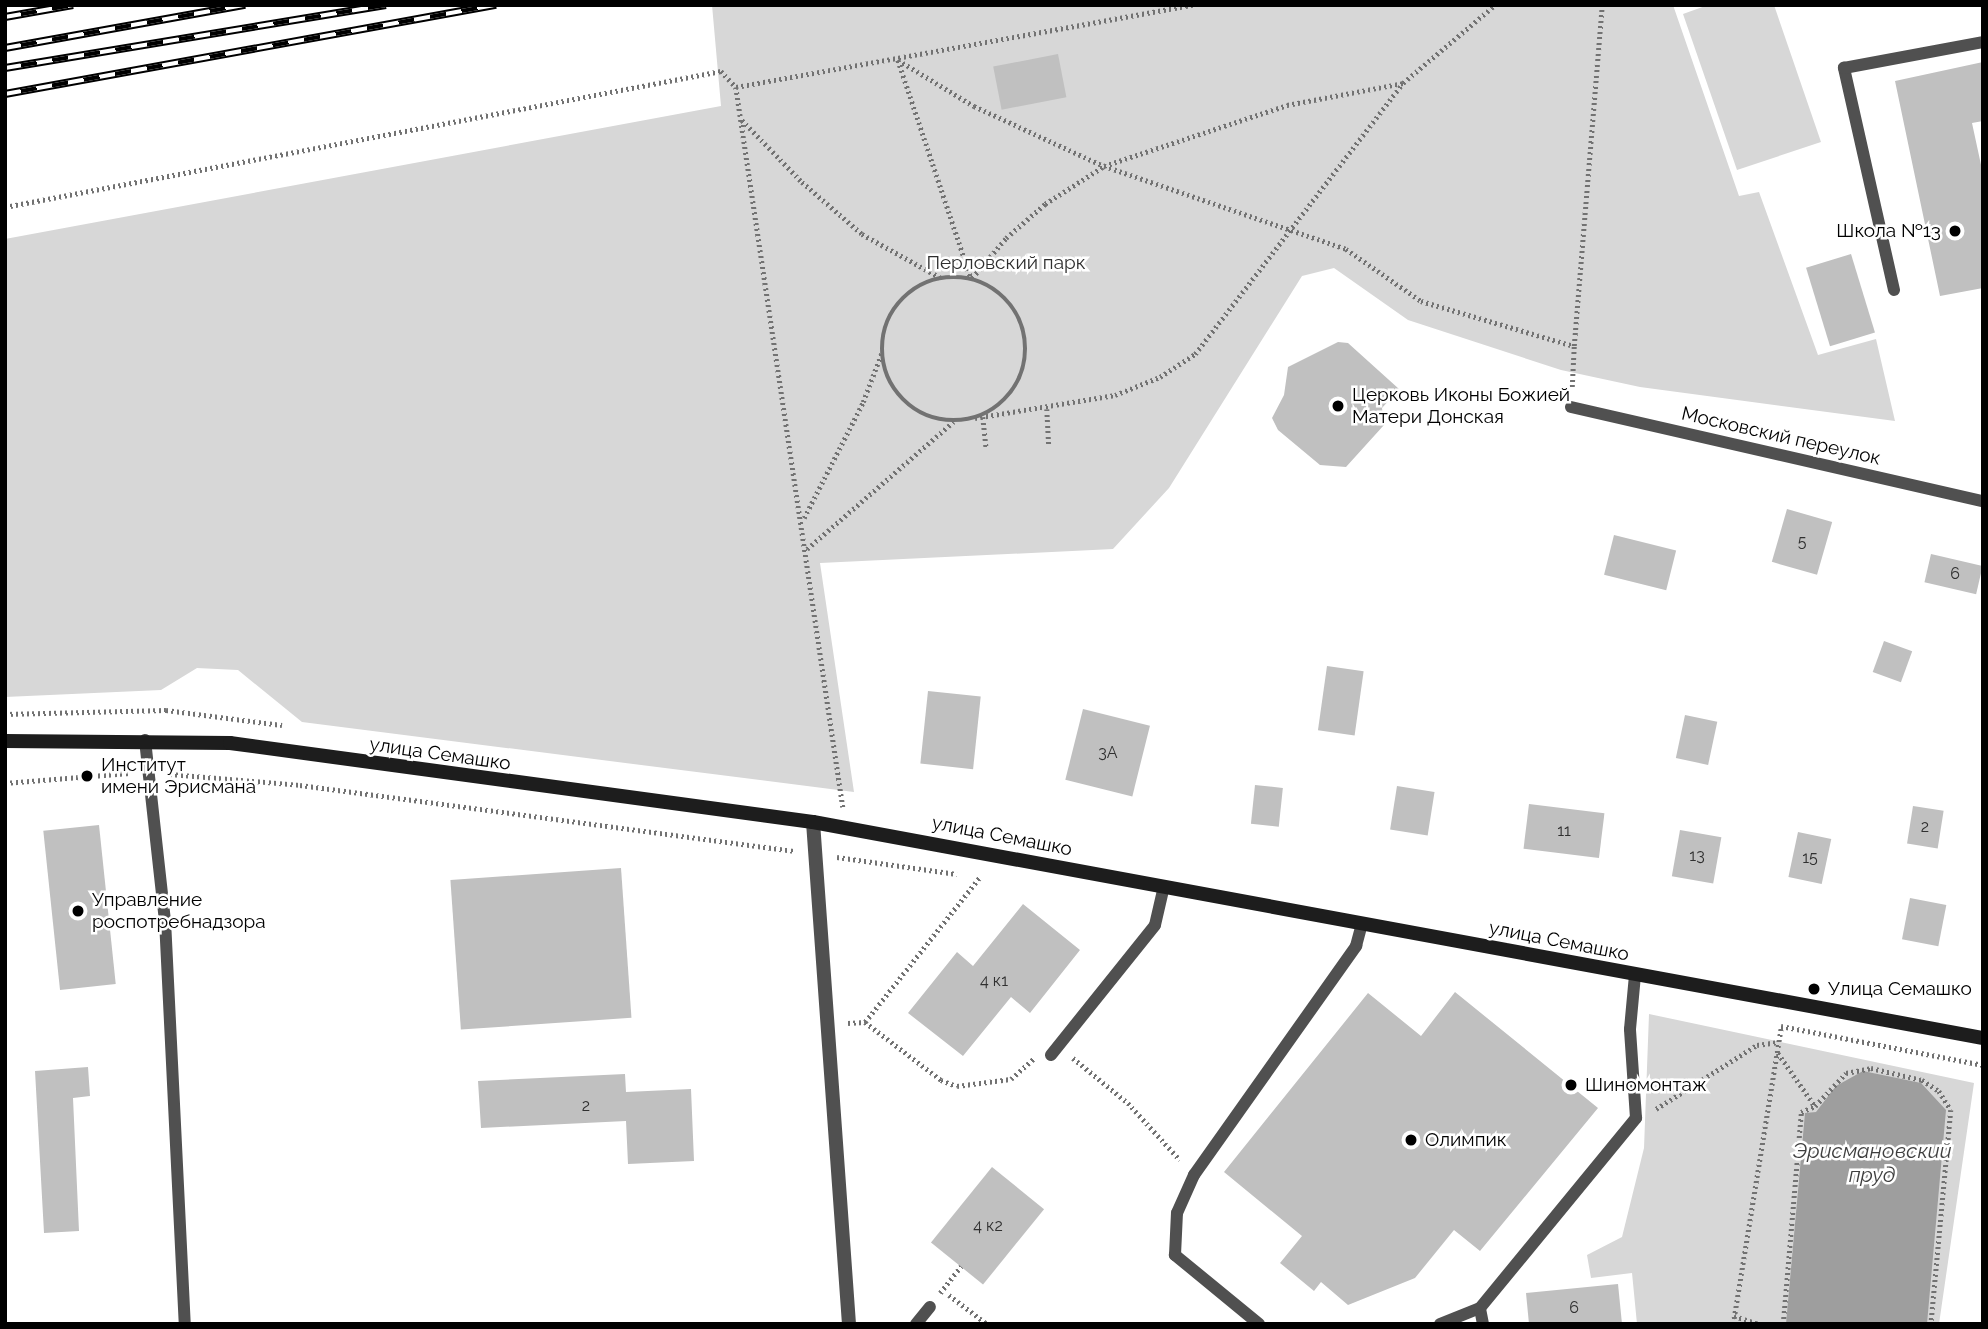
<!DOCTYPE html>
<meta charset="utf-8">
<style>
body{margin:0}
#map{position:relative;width:1988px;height:1329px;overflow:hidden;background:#fff;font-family:Raleway,sans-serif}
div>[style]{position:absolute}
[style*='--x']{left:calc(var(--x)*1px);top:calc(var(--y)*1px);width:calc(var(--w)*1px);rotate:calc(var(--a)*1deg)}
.green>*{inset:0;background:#d7d7d7}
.water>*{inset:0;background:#9e9e9e}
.building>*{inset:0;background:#c0c0c0;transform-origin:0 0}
.path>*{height:4.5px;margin-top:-2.25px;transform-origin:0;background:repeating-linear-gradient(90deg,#727272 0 2px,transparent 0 5.5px)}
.path>.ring{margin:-2.25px;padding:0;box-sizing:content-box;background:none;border:4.5px solid #727272;border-radius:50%}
.service>*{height:12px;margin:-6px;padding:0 6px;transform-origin:6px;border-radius:6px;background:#505050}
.minor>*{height:14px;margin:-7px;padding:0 7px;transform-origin:7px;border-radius:7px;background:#505050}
.secondary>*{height:14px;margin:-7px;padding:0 7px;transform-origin:7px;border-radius:7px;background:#1d1d1d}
.rail>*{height:8px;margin-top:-4px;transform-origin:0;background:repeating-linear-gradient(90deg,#fff 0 16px,#000 0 32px);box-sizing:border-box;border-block:2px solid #000}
.dots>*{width:19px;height:19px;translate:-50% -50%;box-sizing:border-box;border:4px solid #fff;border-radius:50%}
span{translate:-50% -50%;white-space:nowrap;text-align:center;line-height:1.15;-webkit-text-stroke:5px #fff;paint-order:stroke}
.number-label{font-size:16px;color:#303030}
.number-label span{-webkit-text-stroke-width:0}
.poi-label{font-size:19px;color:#000}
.right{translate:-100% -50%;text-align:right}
.left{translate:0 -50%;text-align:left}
.park-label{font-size:19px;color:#2e2e2e}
.street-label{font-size:19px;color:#000}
.water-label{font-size:21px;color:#3f3f3f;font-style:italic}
.frame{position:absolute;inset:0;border:7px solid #000;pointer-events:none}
</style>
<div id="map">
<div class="green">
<div style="clip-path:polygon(712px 5px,1673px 5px,1739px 196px,1759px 192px,1818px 355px,1876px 339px,1895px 421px,1640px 387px,1561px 370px,1408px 320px,1334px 268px,1302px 276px,1169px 488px,1113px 549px,820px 563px,854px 792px,302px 722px,238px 670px,197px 668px,161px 690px,5px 697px,5px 239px,721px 106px)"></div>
<div style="clip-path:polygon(1708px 5px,1774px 5px,1821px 142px,1737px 170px,1683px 14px)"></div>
<div style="clip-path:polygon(1649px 1014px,1974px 1083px,1939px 1324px,1637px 1324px,1632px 1273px,1591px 1278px,1587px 1255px,1622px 1237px,1644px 1148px)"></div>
</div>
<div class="water">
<div style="clip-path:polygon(1863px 1071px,1921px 1083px,1946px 1110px,1927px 1324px,1786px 1324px,1805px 1113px,1816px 1112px,1836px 1086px)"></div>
</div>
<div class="building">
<div style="left:1058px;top:54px;width:44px;height:66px;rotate:79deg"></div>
<div style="clip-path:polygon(1983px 62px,1983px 121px,1972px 123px,1983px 174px,1983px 288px,1940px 296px,1895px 81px)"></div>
<div style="left:1851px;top:254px;width:82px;height:47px;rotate:73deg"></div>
<div style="clip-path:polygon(1338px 342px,1348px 343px,1399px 389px,1382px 408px,1384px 425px,1346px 467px,1320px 465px,1278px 430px,1272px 418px,1284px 395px,1288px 367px)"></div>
<div style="left:1787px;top:509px;width:47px;height:55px;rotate:16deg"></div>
<div style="left:1614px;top:535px;width:64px;height:41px;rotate:14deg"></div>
<div style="left:1931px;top:554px;width:53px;height:29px;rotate:13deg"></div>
<div style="left:1884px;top:641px;width:30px;height:33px;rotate:20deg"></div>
<div style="left:1327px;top:666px;width:37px;height:65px;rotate:8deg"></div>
<div style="left:928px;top:691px;width:53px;height:73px;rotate:6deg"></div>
<div style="left:1083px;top:709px;width:69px;height:73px;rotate:14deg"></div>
<div style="left:1685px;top:715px;width:33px;height:44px;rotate:12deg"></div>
<div style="left:1255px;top:785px;width:28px;height:39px;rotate:6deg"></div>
<div style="left:1397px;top:786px;width:38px;height:44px;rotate:9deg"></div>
<div style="left:1529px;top:804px;width:76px;height:45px;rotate:7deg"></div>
<div style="left:1913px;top:806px;width:31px;height:38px;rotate:9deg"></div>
<div style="left:99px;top:825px;width:160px;height:56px;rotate:84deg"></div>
<div style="left:1680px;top:830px;width:42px;height:47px;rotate:10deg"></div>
<div style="left:1798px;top:832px;width:34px;height:46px;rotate:12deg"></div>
<div style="left:621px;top:868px;width:150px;height:171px;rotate:86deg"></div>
<div style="left:1910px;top:898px;width:37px;height:42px;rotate:11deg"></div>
<div style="clip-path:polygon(1023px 904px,1080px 950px,1030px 1013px,1011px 997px,963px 1056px,908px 1013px,957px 952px,973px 966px)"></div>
<div style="clip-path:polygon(1455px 992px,1598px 1108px,1480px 1251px,1454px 1230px,1415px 1278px,1348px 1305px,1321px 1282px,1314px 1291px,1280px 1263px,1302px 1236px,1224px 1172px,1368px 993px,1421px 1036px)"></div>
<div style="clip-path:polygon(88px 1067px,90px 1096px,73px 1098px,79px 1231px,44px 1233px,35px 1071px)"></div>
<div style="clip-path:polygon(625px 1074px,626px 1092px,691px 1089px,694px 1161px,628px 1164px,626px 1121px,481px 1128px,478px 1081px)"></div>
<div style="left:992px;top:1167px;width:67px;height:97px;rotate:39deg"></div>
<div style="clip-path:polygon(1618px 1284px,1622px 1324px,1529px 1324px,1526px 1293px)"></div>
</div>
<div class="path">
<div style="--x:898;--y:60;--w:89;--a:31.2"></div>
<div style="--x:974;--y:106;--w:143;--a:24.8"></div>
<div style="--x:1104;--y:166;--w:256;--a:18.9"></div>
<div style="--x:1346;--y:249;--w:91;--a:34.7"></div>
<div style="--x:1421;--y:301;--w:159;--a:16.4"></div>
<div style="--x:1574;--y:346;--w:342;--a:-85.3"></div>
<div style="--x:898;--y:60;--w:230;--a:71.5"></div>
<div style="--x:736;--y:87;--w:464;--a:-10.2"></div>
<div style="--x:742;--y:120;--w:86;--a:45.9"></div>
<div style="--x:802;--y:182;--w:79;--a:40.9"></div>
<div style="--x:862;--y:234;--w:90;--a:29.1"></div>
<div style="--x:5;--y:207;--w:729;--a:-10.75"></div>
<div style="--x:721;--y:71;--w:22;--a:47"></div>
<div style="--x:736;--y:87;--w:728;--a:81.55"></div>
<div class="ring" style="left:882px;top:277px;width:139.5px;height:139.5px"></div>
<div style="--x:972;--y:278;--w:52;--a:-49.6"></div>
<div style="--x:1006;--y:238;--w:52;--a:-41.1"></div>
<div style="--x:1045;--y:204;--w:70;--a:-32.8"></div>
<div style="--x:1104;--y:166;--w:193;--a:-18.4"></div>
<div style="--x:1287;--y:105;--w:118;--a:-10.7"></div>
<div style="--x:1572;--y:387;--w:41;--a:-87.2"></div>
<div style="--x:1047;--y:409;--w:35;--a:87"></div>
<div style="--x:983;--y:417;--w:31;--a:84"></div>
<div style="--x:975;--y:418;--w:142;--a:-9.3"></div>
<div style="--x:1115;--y:395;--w:48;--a:-21.8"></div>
<div style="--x:1160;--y:377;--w:42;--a:-33.3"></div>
<div style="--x:1195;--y:354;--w:342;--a:-52.5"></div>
<div style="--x:1403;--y:83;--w:121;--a:-40.3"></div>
<div style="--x:804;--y:518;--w:130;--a:-63"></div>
<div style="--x:863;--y:402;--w:53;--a:-69.2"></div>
<div style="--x:807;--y:549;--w:194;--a:-41"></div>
<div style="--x:5;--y:714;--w:161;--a:-1.4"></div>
<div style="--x:166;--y:710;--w:117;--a:7.4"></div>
<div style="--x:170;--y:774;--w:130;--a:4.8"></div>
<div style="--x:300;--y:785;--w:498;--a:7.6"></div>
<div style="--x:5;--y:783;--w:125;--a:-4.6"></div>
<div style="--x:837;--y:857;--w:121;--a:8.1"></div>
<div style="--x:865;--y:1022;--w:96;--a:37.3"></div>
<div style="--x:941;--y:1080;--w:17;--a:21"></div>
<div style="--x:957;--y:1086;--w:54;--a:-7.4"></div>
<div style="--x:1011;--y:1079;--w:30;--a:-42"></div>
<div style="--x:848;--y:1023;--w:17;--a:-3"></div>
<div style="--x:865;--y:1022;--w:185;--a:-51.6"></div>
<div style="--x:1781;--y:1026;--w:206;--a:10.9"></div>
<div style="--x:1778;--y:1053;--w:65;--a:55.1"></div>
<div style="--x:1073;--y:1058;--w:71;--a:39.3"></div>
<div style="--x:1128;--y:1103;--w:77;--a:47.6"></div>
<div style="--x:1656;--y:1109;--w:120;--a:-32.4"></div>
<div style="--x:1757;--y:1045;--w:22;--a:-8"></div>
<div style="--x:940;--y:1293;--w:34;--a:-52"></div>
<div style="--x:949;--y:1295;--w:48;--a:37.3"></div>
<div style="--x:1734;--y:1316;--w:25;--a:18"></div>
<div style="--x:1733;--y:1324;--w:302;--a:-80.8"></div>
<div style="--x:1783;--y:1324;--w:213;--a:-85.1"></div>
<div style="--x:1801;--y:1112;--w:15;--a:-23"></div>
<div style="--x:1815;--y:1106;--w:45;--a:-46.8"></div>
<div style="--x:1846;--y:1073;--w:25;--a:-11"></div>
<div style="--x:1871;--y:1068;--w:52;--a:13.2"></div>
<div style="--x:1922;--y:1080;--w:20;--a:33"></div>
<div style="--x:1939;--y:1091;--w:22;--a:58"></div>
<div style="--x:1951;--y:1110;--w:215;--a:95.3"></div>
</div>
<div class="service">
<div style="--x:1894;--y:290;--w:228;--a:-102.7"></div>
<div style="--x:1844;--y:68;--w:141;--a:-10.6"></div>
<div style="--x:1571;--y:407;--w:423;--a:12.9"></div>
<div style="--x:145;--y:740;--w:181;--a:83.7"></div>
<div style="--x:165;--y:920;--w:404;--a:87.2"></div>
<div style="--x:1051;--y:1055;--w:166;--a:-51.3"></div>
<div style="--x:1155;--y:925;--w:39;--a:-77"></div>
<div style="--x:916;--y:1324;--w:22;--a:-51"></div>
<div style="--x:1259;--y:1324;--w:109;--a:-140.6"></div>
<div style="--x:1175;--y:1255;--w:42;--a:-87.3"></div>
<div style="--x:1177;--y:1213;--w:42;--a:-65.9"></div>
<div style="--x:1194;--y:1175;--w:281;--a:-54.7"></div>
<div style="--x:1356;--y:946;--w:23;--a:-75"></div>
<div style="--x:1440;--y:1324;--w:43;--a:-21.8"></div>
<div style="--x:1483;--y:1324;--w:16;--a:-101"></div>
<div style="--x:1480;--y:1308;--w:246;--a:-50.6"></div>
<div style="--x:1636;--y:1118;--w:89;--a:-93.9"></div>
<div style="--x:1630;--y:1029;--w:54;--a:-84.7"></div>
</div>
<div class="minor">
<div style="--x:813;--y:822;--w:503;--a:85.9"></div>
</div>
<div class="secondary">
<div style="--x:5;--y:741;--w:225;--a:0.5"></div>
<div style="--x:230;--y:743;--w:588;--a:7.72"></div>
<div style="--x:813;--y:822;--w:1190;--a:10.46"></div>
</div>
<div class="rail">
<div style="--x:5;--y:17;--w:69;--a:-10"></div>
<div style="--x:5;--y:48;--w:244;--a:-10.2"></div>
<div style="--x:5;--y:68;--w:386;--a:-9.4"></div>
<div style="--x:5;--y:94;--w:499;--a:-10.3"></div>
</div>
<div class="dots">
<div style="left:1955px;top:231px;background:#000"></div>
<div style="left:1338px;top:406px;background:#000"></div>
<div style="left:87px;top:776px;background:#000"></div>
<div style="left:78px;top:911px;background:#000"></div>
<div style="left:1814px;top:989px;background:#000"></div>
<div style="left:1571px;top:1085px;background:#000"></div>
<div style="left:1411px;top:1140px;background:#000"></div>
</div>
<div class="number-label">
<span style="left:1802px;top:542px">5</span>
<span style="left:1955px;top:574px">6</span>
<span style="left:1108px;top:753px">3А</span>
<span style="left:1925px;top:827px">2</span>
<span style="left:1564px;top:831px">11</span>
<span style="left:1697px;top:856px">13</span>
<span style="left:1810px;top:858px">15</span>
<span style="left:994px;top:981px">4 к1</span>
<span style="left:586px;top:1106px">2</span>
<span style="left:988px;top:1226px">4 к2</span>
<span style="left:1574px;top:1308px">6</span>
</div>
<div class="poi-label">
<span class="right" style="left:1941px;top:231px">Школа №13</span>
<span class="left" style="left:1352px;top:406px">Церковь Иконы Божией<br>Матери Донская</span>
<span class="left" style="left:101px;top:776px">Институт<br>имени Эрисмана</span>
<span class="left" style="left:92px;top:911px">Управление<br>роспотребнадзора</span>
<span class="left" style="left:1828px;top:989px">Улица Семашко</span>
<span class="left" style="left:1585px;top:1085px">Шиномонтаж</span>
<span class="left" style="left:1425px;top:1140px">Олимпик</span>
</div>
<div class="park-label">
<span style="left:1006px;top:263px">Перловский парк</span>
</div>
<div class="street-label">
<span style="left:1781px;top:436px;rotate:13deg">Московский переулок</span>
<span style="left:440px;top:754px;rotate:8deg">улица Семашко</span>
<span style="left:1002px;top:836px;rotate:11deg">улица Семашко</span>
<span style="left:1559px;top:941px;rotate:11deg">улица Семашко</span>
</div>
<div class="water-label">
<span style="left:1872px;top:1163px">Эрисмановский<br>пруд</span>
</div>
<div class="frame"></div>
</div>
